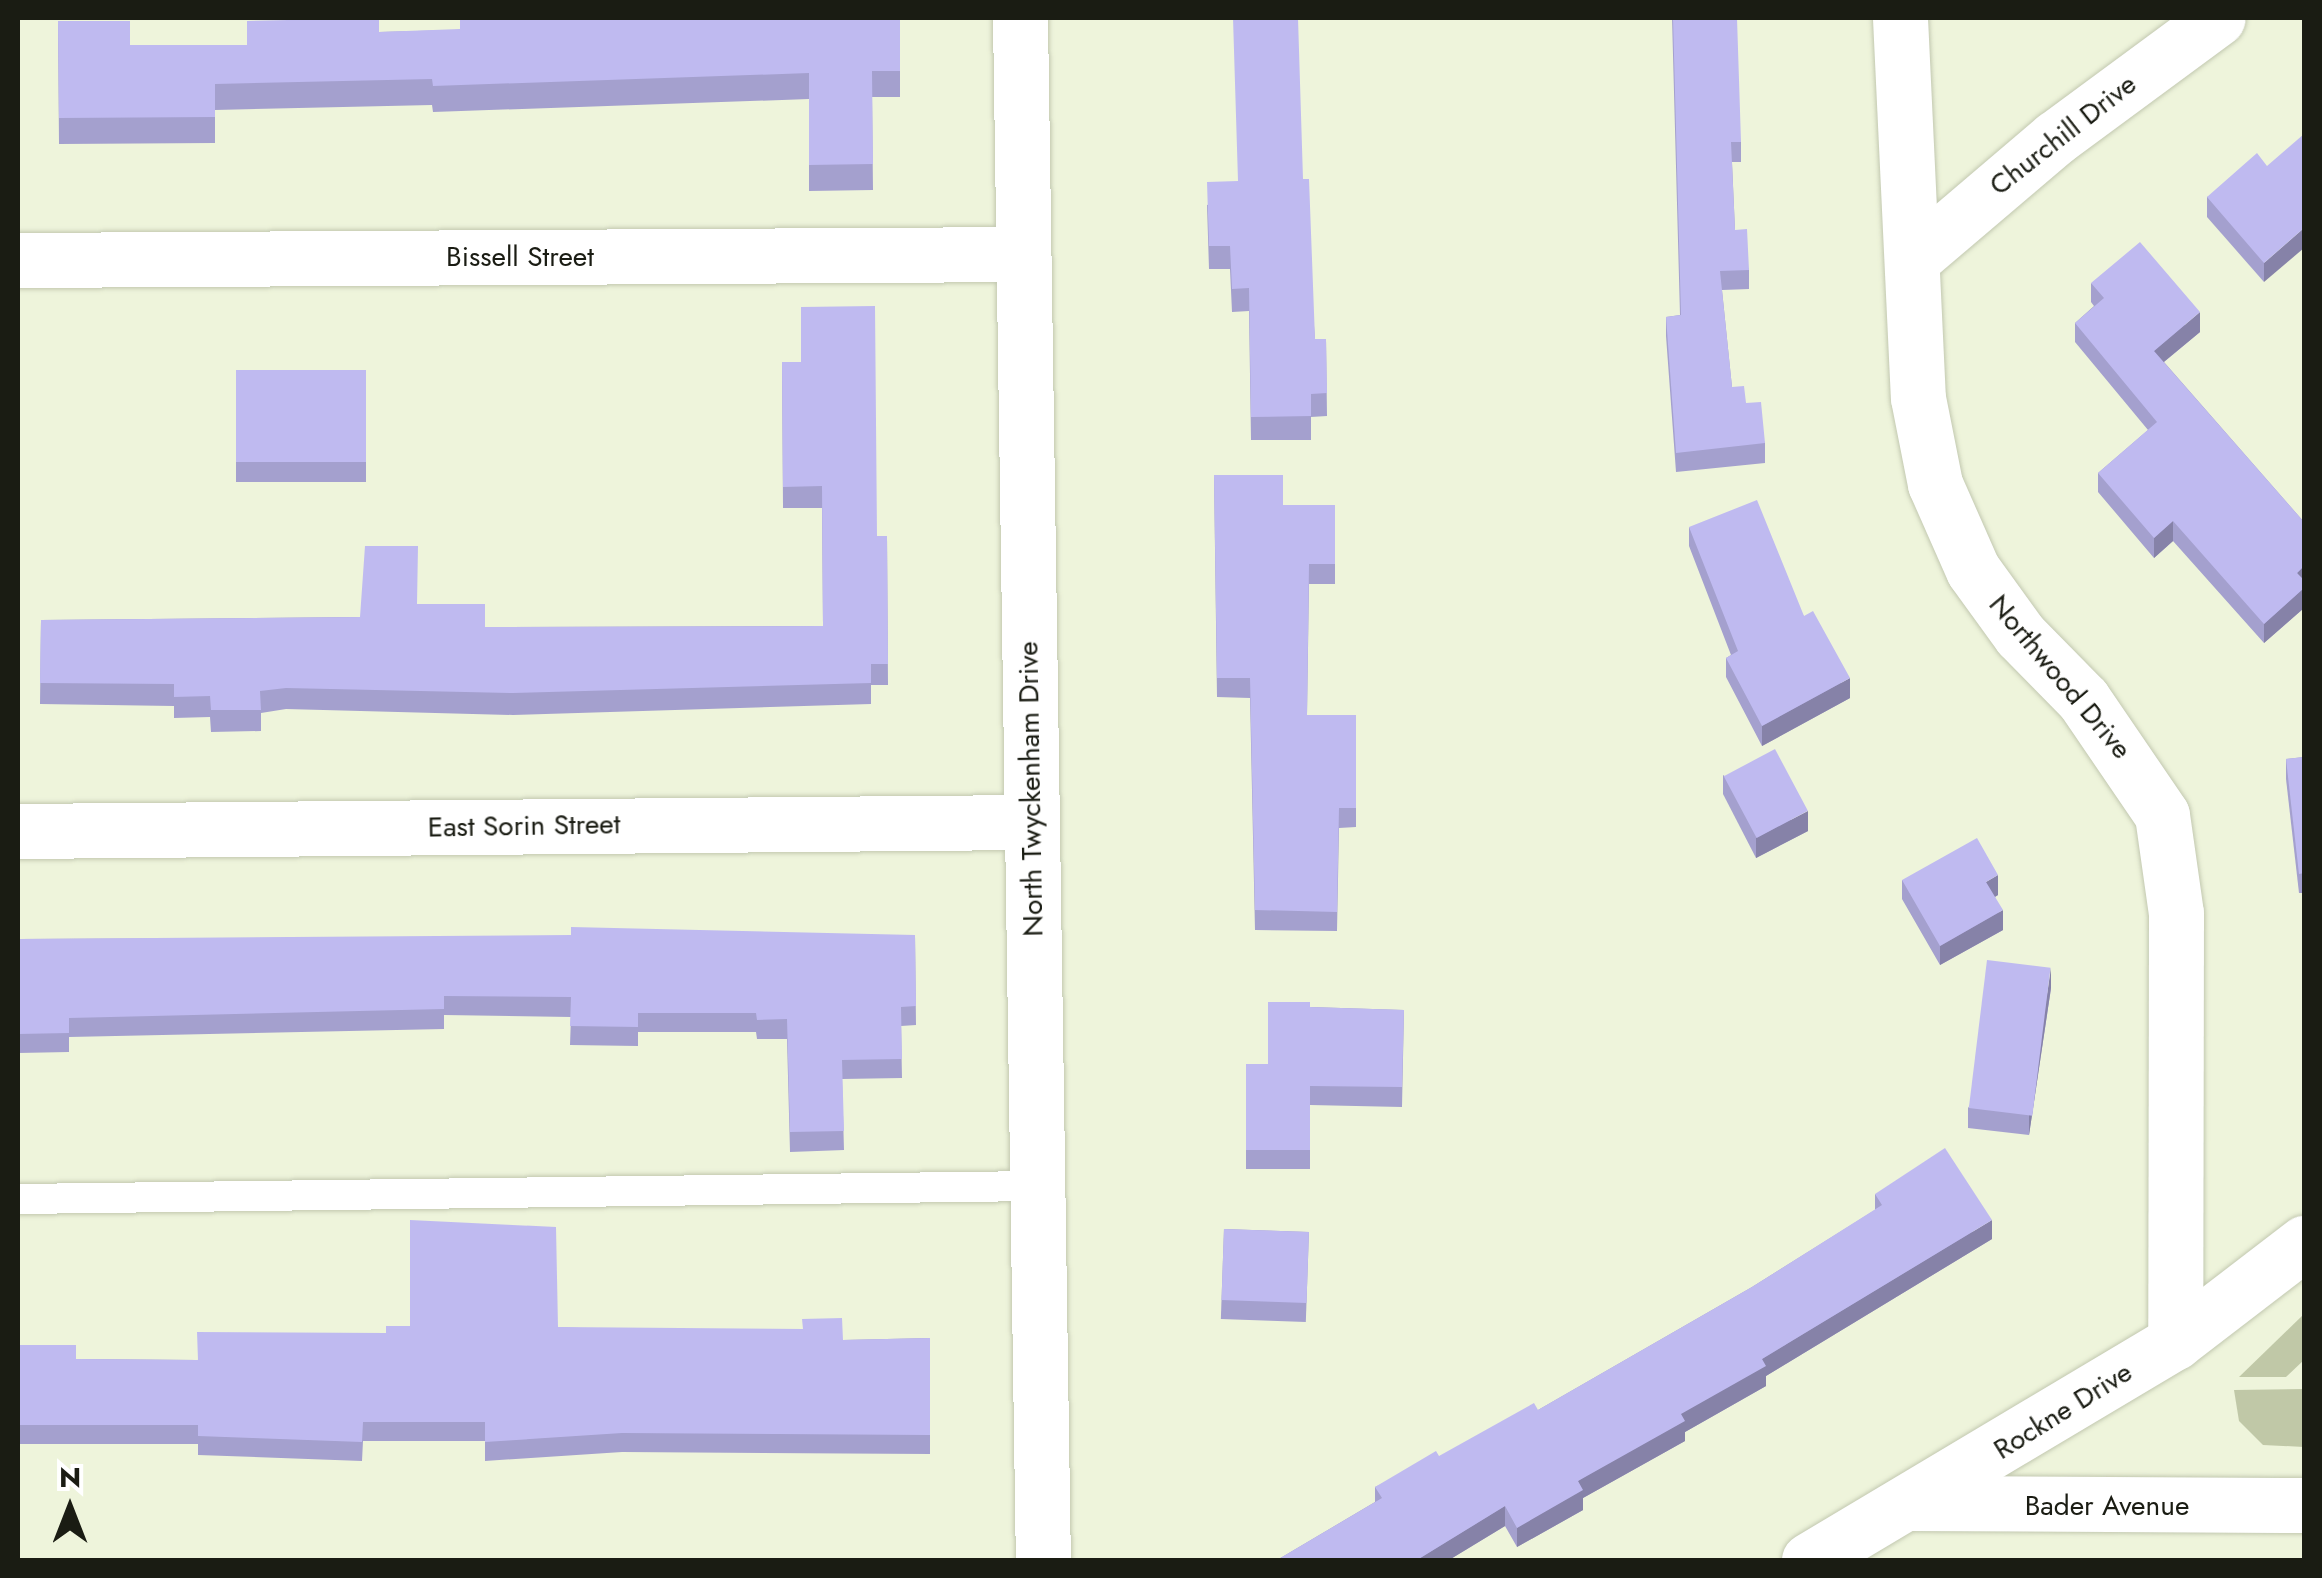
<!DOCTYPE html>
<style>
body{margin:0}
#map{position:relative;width:2322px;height:1578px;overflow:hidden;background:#eef4db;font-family:Jost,sans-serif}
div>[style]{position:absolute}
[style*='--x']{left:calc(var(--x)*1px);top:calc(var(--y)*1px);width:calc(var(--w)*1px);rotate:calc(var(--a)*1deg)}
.green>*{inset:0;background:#c0c8a7}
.roads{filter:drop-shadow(0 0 2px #c2c8b0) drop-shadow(0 0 2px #c2c8b0)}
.service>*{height:30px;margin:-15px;padding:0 15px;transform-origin:15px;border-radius:15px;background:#fff}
.minor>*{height:55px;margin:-27.5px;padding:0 27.5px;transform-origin:27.5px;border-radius:27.5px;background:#fff}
.tertiary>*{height:55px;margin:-27.5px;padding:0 27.5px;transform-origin:27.5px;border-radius:27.5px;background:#fff}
.wall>*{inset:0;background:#a4a0ce;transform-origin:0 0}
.shaded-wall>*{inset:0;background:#8682a8}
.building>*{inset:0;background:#bfbaf0;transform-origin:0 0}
span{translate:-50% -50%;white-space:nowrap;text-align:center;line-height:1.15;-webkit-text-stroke:8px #fff;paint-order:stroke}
.street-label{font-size:28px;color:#1a1c13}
.frame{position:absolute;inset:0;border:20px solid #1a1c13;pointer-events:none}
.north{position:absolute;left:20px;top:1458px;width:100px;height:100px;-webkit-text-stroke:8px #fff;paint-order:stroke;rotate:0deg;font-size:28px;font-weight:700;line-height:40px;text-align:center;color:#1a1c13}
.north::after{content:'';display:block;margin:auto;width:35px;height:45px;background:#1a1c13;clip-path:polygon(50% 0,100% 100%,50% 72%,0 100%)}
</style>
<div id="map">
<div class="green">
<div style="clip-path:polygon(2304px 1314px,2304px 1360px,2286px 1377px,2239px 1377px)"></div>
<div style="clip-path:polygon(2304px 1389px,2304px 1447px,2263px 1445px,2239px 1421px,2234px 1390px)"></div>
</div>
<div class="roads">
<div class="service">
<div style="--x:18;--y:1199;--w:1021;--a:-0.73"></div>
</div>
<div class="minor">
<div style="--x:1900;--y:18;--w:380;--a:87.3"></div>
<div style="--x:1918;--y:398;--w:88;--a:78.8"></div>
<div style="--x:1935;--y:484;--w:94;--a:66.2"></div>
<div style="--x:1973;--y:570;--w:80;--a:54.1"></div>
<div style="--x:2020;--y:635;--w:90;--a:45.5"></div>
<div style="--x:2083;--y:699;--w:140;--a:55.7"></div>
<div style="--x:2162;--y:815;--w:99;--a:81.9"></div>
<div style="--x:2176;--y:913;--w:429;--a:90.1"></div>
<div style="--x:1914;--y:258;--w:185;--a:-40.4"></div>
<div style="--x:2055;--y:138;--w:202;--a:-36.4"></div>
<div style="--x:18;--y:260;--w:1005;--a:-0.34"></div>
<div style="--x:18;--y:831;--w:1013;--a:-0.51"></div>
<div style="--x:1910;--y:1503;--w:394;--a:0.3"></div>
<div style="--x:1809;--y:1560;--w:426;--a:-30.8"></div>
<div style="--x:2175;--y:1342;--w:163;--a:-37.5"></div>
</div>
<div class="tertiary">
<div style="--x:1020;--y:18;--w:1542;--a:89.15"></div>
</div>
</div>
<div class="wall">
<div style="clip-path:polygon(900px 18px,900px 97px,872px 97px,873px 190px,809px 191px,809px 99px,433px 112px,432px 105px,215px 110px,215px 143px,59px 144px,58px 21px,130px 45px,247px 45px,379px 32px)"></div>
<div style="clip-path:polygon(1672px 18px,1741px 142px,1741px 162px,1732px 162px,1735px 230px,1749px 270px,1749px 289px,1722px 290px,1732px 387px,1746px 403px,1765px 443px,1765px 463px,1676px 472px,1666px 336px,1666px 317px,1680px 315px)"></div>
<div style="clip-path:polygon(2267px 166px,2264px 282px,2207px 217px,2207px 197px)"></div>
<div style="clip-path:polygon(1303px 179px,1315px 339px,1326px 339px,1327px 416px,1311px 417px,1311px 440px,1251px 440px,1249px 311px,1232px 312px,1230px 269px,1209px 269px,1207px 205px)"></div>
<div style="clip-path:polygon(2091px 283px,2200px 332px,2164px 362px,2304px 522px,2304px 608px,2264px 643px,2173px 541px,2154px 558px,2098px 492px,2098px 473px,2148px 430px,2075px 342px,2075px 323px,2094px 306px,2091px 302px)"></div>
<div style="clip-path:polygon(782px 362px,877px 536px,887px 536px,888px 685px,871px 685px,871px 704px,513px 715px,286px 709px,261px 713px,261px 731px,211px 732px,210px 717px,174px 718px,174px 706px,40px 704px,41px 620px,360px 617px,417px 604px,485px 627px,823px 626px,822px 508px,783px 508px)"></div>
<div style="left:236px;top:370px;width:130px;height:112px"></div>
<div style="clip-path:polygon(1214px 475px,1283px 505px,1335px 505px,1335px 584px,1309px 584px,1307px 715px,1356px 715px,1356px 827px,1339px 828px,1337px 931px,1255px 930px,1250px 698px,1217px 697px)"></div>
<div style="clip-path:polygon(1689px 527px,1804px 616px,1850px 698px,1762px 746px,1726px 677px,1726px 658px,1731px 655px,1689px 546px)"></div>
<div style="clip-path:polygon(2304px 757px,2304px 893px,2299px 893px,2286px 779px,2286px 759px)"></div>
<div style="clip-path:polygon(1723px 775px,1808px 831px,1756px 858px,1723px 794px)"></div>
<div style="clip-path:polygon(1902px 880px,1998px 895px,1995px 897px,2003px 930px,1940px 965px,1902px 899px)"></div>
<div style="clip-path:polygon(915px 935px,916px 1025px,901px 1026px,902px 1078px,842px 1079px,844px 1150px,790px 1152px,787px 1039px,757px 1039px,756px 1032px,638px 1032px,638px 1046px,570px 1045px,571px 1017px,444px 1015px,444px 1029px,69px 1037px,69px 1052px,18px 1053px,18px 939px)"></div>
<div style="clip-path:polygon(2051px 988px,2029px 1135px,1968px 1128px,1968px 1108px)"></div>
<div style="clip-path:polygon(1310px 1007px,1404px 1010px,1402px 1107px,1310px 1105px,1310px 1169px,1246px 1169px,1246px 1064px,1268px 1064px)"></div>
<div style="clip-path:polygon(1875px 1194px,1992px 1239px,1766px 1376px,1766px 1386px,1685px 1432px,1685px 1441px,1583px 1498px,1583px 1510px,1517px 1547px,1505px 1526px,1449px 1560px,1277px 1560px,1375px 1502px,1375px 1487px,1538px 1410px,1752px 1287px,1875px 1210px)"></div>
<div style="left:1224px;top:1229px;width:85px;height:90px;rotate:2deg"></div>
<div style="clip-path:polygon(558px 1327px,843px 1340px,930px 1338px,930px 1454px,622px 1452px,485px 1461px,485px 1441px,363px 1441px,362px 1461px,198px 1455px,198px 1444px,18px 1444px,18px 1345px,76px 1359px,197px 1360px,386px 1333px)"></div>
</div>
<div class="shaded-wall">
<div style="clip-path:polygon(2304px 228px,2304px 248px,2264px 282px,2264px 263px)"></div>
<div style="clip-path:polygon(2200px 312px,2200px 332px,2154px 370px,2154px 351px)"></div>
<div style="clip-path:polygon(2173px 521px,2173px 541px,2154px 558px,2154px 538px)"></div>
<div style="clip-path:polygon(2304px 566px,2304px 586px,2297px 573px)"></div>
<div style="clip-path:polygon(2304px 588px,2304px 608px,2264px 643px,2264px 624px)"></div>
<div style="clip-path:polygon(1850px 678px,1850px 698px,1762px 746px,1762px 726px)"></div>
<div style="clip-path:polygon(1808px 811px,1808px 831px,1756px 858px,1756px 838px)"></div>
<div style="clip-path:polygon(1998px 875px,1998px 895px,1986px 902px,1986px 882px)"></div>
<div style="clip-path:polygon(2003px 910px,2003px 930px,1940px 965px,1940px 946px)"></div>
<div style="clip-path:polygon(2051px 968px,2051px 988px,2029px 1135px,2029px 1116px)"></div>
<div style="clip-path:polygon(1992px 1220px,1992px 1239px,1766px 1376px,1766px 1386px,1685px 1432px,1685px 1441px,1583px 1498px,1583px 1510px,1517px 1547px,1517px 1528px,1578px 1481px,1762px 1359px)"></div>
<div style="clip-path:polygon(1505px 1506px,1505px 1526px,1449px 1560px,1417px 1560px)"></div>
</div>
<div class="building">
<div style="clip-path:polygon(379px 18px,379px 32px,460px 29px,460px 18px,900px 18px,900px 71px,872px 71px,873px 164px,809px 165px,809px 73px,433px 86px,432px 79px,215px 84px,215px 117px,59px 118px,58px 21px,130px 21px,130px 45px,247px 45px,247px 21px)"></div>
<div style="clip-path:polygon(1233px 18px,1298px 18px,1303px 179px,1309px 179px,1315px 339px,1326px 339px,1327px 393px,1311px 394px,1311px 416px,1251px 417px,1249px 288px,1232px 289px,1230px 246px,1209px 246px,1207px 182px,1238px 181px)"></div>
<div style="clip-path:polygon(1673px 18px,1737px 18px,1741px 142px,1731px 142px,1735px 230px,1747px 229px,1749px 270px,1720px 271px,1732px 387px,1744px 386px,1746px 403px,1761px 402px,1765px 443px,1676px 453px,1666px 317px,1681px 315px)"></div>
<div style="clip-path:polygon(2304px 134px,2304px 228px,2264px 263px,2207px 197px,2257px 153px,2267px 166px)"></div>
<div style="clip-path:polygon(2140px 242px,2200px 312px,2154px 351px,2304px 522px,2304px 566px,2297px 573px,2304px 580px,2304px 588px,2264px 624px,2173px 521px,2154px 538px,2098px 473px,2157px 422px,2075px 323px,2104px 298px,2091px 283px)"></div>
<div style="clip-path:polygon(875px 306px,877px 536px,887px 536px,888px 664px,871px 664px,871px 683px,513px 693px,286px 688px,260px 691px,261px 710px,211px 710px,210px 696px,174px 697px,174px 684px,40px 683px,41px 620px,360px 617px,365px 546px,418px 546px,417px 604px,485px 604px,485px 627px,823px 626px,822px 486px,783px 487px,782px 362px,801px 362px,801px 307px)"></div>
<div style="left:236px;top:370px;width:130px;height:92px"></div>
<div style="clip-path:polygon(1214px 475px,1283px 475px,1283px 505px,1335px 505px,1335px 564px,1309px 564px,1307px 715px,1356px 715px,1356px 808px,1339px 808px,1337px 912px,1255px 910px,1250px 678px,1217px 678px)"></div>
<div style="clip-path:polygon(1757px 500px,1804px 616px,1813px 611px,1850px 678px,1762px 726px,1726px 658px,1738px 651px,1689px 527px)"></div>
<div style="left:1775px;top:749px;width:70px;height:58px;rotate:62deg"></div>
<div style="clip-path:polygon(2304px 757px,2304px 873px,2299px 874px,2286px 759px)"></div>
<div style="clip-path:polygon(1977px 838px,1998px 875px,1986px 882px,2003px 910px,1940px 946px,1902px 880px)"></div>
<div style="clip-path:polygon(571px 927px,915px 935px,916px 1006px,901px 1007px,902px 1059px,842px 1060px,844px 1131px,790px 1132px,787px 1019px,757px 1020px,756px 1013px,638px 1013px,638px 1027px,570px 1026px,571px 997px,444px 996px,444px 1009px,69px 1018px,69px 1033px,18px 1034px,18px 939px,571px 935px)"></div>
<div style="left:1987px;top:960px;width:64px;height:149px;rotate:7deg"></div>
<div style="clip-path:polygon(1268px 1002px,1310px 1002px,1310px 1007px,1404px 1010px,1402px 1087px,1310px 1086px,1310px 1150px,1246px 1150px,1246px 1064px,1268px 1064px)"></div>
<div style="clip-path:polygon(1945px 1148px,1992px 1220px,1762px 1359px,1766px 1366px,1681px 1414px,1685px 1421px,1578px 1481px,1583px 1490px,1517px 1528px,1505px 1506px,1417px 1560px,1277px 1560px,1382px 1498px,1375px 1487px,1436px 1451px,1439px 1456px,1534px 1403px,1538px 1410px,1752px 1287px,1882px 1205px,1875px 1194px)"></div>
<div style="clip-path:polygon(410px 1220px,556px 1227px,558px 1327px,803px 1329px,802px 1319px,842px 1318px,843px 1340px,930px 1338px,930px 1435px,622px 1433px,485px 1442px,485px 1422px,363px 1422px,362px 1442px,198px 1436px,198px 1425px,18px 1425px,18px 1345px,76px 1345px,76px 1359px,198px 1360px,197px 1332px,386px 1333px,386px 1326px,410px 1326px)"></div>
<div style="left:1224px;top:1229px;width:85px;height:71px;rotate:2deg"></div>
</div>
<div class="street-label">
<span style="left:2063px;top:135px;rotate:-38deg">Churchill Drive</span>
<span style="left:520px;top:257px">Bissell Street</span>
<span style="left:2060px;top:677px;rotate:50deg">Northwood Drive</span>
<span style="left:1031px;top:789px;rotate:-91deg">North Twyckenham Drive</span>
<span style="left:524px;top:826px;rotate:-1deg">East Sorin Street</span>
<span style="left:2063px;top:1411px;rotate:-32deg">Rockne Drive</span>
<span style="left:2107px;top:1506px">Bader Avenue</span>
</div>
<div class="frame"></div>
<div class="north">N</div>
</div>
